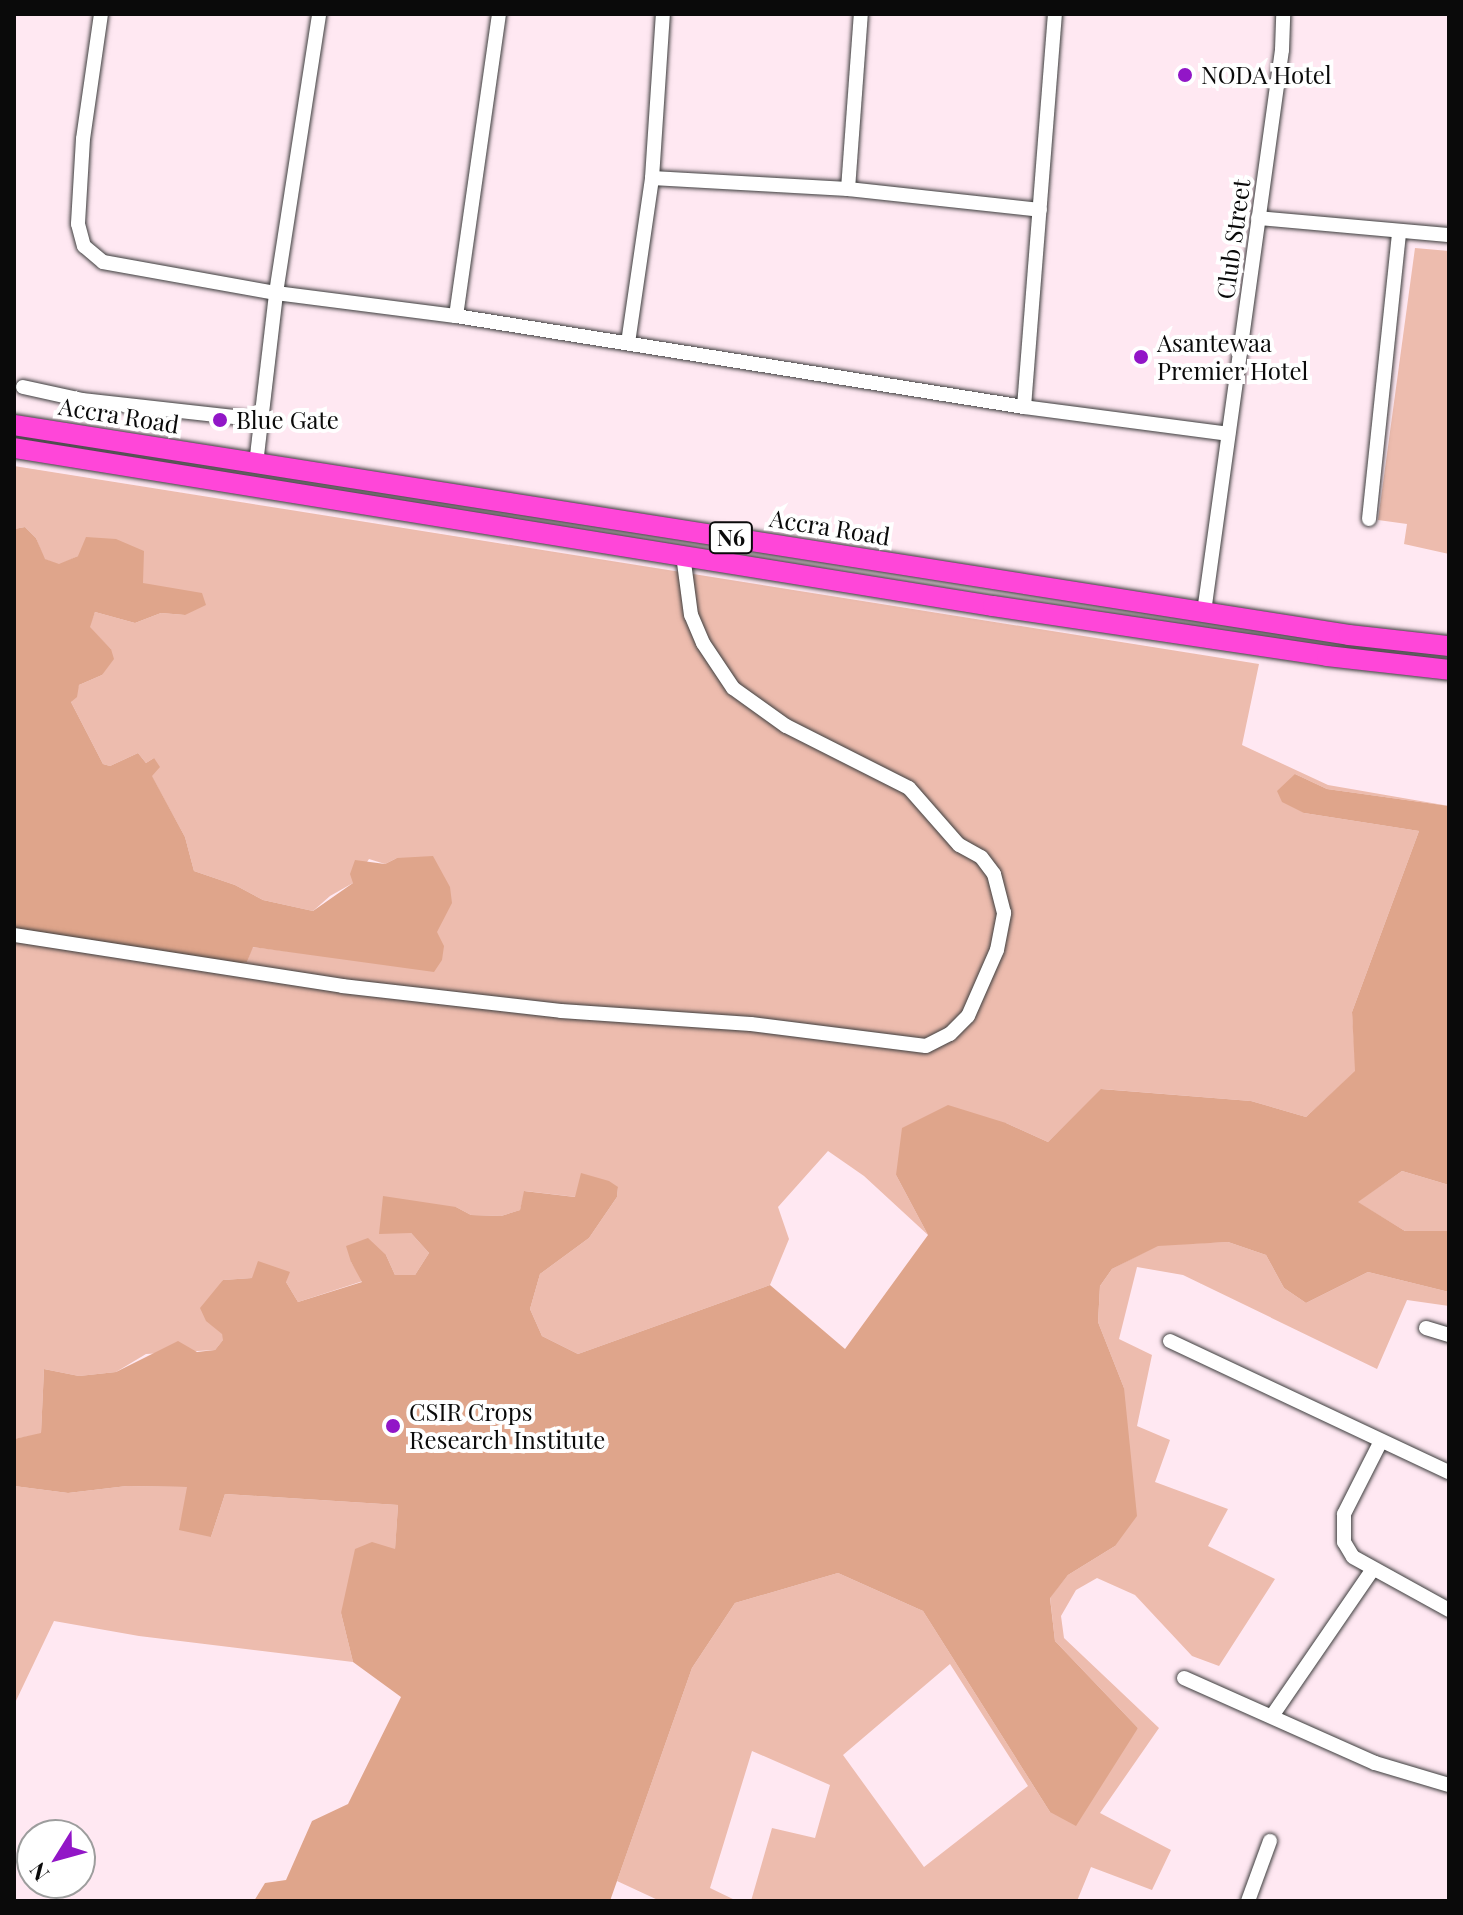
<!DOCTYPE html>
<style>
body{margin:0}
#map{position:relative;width:1463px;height:1915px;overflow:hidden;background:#ffe8f2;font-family:"Playfair Display",serif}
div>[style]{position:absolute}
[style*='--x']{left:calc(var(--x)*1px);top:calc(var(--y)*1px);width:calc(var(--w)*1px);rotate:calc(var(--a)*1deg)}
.green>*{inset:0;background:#edbcae}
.forest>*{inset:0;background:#dfa58b}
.roads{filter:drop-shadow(0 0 2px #3d3d3d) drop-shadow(0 0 2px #3d3d3d)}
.minor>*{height:14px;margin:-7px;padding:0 7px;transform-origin:7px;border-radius:7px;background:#fff}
.highway>*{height:20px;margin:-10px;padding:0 10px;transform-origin:10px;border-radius:10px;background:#ff46d9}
.dots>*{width:22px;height:22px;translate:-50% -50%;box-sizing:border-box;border:4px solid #fff;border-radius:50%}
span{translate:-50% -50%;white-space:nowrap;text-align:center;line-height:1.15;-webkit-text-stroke:8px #fff;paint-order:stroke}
.shield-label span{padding:2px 6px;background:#fff;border:2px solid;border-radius:6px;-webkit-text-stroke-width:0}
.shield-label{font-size:22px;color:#0a0a0a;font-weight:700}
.poi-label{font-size:24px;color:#0a0a0a}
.left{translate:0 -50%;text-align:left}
.street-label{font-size:24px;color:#0a0a0a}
.frame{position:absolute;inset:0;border:16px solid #0a0a0a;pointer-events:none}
.north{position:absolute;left:16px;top:1819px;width:80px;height:80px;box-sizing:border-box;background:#fff;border:2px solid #9d9d9d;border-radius:50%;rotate:233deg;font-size:22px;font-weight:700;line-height:32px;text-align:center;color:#0a0a0a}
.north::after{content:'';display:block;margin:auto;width:28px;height:36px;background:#9216c7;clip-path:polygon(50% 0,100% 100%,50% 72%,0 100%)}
</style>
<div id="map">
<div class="green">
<div style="clip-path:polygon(1415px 248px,1449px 251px,1449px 554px,1404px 544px,1407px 524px,1378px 520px)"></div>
<div style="clip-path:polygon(14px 466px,1259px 664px,1242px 745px,1328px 785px,1449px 806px,1327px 789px,1295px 774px,1304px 813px,1419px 831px,1352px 1012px,1356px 1071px,1306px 1117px,1251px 1101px,1102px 1089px,1048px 1142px,1006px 1123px,896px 1175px,928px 1235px,864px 1176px,828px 1151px,778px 1207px,789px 1239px,770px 1285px,578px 1354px,542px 1336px,530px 1309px,540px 1274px,589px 1238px,617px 1197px,618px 1187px,576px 1197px,525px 1191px,520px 1210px,501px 1216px,471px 1215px,456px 1207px,411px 1233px,429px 1253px,415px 1275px,395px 1275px,386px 1255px,351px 1262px,363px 1281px,298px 1302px,286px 1282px,252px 1278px,223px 1280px,207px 1321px,222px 1333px,224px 1339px,215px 1350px,146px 1354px,116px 1372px,79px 1376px,44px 1369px,41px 1434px,14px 1439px,14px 928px,239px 964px,247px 962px,252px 947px,336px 957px,397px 858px,385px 864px,369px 859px,353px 883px,330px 896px,313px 911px,263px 900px,235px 885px,194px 871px,185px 837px,151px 775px,154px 758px,146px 763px,138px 753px,110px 766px,103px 764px,71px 702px,79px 685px,102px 675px,111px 649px,89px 627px,95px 612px,135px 623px,161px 613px,185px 615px,142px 583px,78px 556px,59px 565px,44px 559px,36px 538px,25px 527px,14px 529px)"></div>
<div style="clip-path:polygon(1402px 1171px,1449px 1185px,1449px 1231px,1405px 1231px,1357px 1202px)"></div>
<div style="clip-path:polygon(evenodd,1228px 1242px,1266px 1255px,1284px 1288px,1306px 1303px,1368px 1272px,1449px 1292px,1449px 1306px,1407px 1300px,1377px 1369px,1183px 1275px,1137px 1267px,1119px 1339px,1152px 1355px,1137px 1426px,1170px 1440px,1155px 1482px,1228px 1509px,1208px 1546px,1275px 1579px,1219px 1666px,1192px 1656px,1135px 1595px,1097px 1578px,1076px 1590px,1061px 1616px,1064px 1638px,1159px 1728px,1100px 1813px,1171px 1850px,1152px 1890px,1091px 1867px,1077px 1901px,751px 1901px,772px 1828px,815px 1838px,830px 1785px,752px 1751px,710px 1888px,737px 1901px,660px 1901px,617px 1881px,692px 1668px,735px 1603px,838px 1573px,923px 1611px,1050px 1812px,1138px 1728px,1055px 1641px,1050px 1597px,1068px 1575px,1115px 1546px,1124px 1388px,1098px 1322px,1100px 1286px,1112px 1269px,1158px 1245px,1228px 1242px,950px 1664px,1028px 1786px,924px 1867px,843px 1755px,950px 1664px)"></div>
<div style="clip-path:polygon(14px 1486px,68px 1493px,127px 1486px,188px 1487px,211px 1537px,225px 1494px,398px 1505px,395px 1550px,341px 1613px,353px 1662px,139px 1636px,54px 1621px,14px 1705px)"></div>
</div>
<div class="forest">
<div style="clip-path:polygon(25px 527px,36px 538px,45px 559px,59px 564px,78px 556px,86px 537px,116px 539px,144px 551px,143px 583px,202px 593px,206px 605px,185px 615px,161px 613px,135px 623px,95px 612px,90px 627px,111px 649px,114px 659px,102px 675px,79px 685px,77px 697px,71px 702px,103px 764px,110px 766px,138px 753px,146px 763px,154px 758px,160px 767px,152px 776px,185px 837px,194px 871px,235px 885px,263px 900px,313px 911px,353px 883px,350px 874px,355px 860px,385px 864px,397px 858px,433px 856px,450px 887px,452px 903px,437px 932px,444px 946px,442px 960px,434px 972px,253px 947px,247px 962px,239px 964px,14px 928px,14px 529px)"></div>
<div style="clip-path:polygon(1295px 774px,1327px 789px,1449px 806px,1449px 1185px,1402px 1171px,1358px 1202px,1405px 1231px,1449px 1231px,1449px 1292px,1368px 1272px,1306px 1303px,1284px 1288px,1266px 1255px,1228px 1242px,1158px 1246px,1112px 1269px,1100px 1286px,1098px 1322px,1124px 1388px,1137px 1516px,1115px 1546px,1068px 1575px,1050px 1598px,1055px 1641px,1138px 1728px,1076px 1826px,1050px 1812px,923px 1611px,838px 1573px,735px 1603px,692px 1668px,610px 1901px,254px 1901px,265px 1883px,286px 1880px,312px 1821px,348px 1804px,401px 1697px,353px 1662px,341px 1613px,355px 1549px,372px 1542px,395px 1549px,398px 1505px,225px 1494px,211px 1537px,179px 1530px,187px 1487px,127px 1486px,68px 1493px,14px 1486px,14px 1439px,41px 1433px,44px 1369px,79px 1376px,116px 1372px,178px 1341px,197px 1352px,215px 1350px,223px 1340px,222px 1334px,206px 1321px,200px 1308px,223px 1280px,252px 1278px,258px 1261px,290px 1272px,286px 1282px,298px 1302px,362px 1282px,351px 1262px,346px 1246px,368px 1238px,386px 1255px,395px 1275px,415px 1275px,429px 1253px,411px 1233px,379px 1234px,383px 1196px,456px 1207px,471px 1215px,501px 1216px,520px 1210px,524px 1191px,575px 1197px,581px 1173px,609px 1181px,618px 1187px,617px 1197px,589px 1238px,540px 1274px,530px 1309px,542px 1336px,578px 1354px,770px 1285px,845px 1349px,928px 1235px,896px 1175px,902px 1128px,948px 1105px,1006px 1123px,1048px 1142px,1101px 1089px,1251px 1101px,1306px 1117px,1355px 1071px,1352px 1012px,1419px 831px,1304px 813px,1282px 802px,1277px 791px)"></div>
</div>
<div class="roads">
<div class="minor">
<div style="--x:101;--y:14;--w:126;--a:98.2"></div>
<div style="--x:83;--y:139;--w:85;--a:93.4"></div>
<div style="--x:78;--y:224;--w:23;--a:75"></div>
<div style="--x:84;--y:246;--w:25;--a:40"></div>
<div style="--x:103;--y:262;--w:176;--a:10.2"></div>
<div style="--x:276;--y:293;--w:181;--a:7.3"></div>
<div style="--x:456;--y:316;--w:575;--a:9.1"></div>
<div style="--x:1024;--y:407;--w:206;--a:7.5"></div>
<div style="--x:652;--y:178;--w:196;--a:3.2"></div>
<div style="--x:848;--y:189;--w:193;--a:6.2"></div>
<div style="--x:848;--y:189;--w:175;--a:-85.8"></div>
<div style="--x:1258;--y:218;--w:192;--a:5.1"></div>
<div style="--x:456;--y:316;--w:305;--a:-81.9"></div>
<div style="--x:628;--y:343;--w:167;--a:-81.7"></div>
<div style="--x:652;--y:178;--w:164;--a:-86.2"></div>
<div style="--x:23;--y:387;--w:60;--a:12.4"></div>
<div style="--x:82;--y:400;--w:180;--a:6.4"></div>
<div style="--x:1024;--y:407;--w:394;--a:-85.5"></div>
<div style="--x:256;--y:464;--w:172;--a:-83.3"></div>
<div style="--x:276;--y:293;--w:282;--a:-81.2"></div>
<div style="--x:1369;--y:519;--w:289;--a:-84"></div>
<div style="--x:1204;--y:612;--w:567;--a:-82.1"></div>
<div style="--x:1282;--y:50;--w:36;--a:-88"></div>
<div style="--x:14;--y:935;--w:332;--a:8.8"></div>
<div style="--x:342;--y:986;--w:220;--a:6.5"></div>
<div style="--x:561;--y:1011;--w:190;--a:3.9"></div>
<div style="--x:751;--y:1024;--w:176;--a:7.2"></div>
<div style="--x:926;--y:1046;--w:27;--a:-27"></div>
<div style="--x:950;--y:1034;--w:25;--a:-45"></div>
<div style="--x:968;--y:1016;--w:72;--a:-66.3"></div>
<div style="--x:997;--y:950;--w:38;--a:-79"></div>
<div style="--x:1004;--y:913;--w:40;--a:-104.4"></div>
<div style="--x:994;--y:874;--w:21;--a:-127"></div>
<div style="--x:981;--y:857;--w:25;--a:-151"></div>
<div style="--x:959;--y:845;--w:76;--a:-131.3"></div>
<div style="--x:909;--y:788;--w:138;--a:-153.2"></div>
<div style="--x:786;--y:726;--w:65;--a:-144.4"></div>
<div style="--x:733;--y:688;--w:54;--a:-123.7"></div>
<div style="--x:703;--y:643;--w:30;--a:-113"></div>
<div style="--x:691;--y:615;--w:61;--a:-97.6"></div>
<div style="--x:1426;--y:1328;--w:24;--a:17"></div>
<div style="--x:1170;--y:1341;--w:308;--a:25.2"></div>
<div style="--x:1381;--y:1441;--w:82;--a:116.9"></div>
<div style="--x:1344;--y:1514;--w:28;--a:90"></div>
<div style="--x:1344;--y:1542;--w:17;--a:59"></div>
<div style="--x:1353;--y:1557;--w:110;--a:28.9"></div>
<div style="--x:1184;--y:1678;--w:209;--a:24"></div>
<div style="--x:1375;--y:1763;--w:77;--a:16.6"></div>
<div style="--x:1272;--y:1716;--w:178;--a:-55.5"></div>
<div style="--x:1248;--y:1901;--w:64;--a:-69.9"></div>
</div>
<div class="highway">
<div style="--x:14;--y:425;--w:1351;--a:8.94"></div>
<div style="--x:1349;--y:635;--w:101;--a:6.3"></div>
<div style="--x:14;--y:448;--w:992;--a:9.17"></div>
<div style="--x:993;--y:606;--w:338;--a:8.5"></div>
<div style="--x:1327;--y:656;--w:123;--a:6.5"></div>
</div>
</div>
<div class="dots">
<div style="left:1185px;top:75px;background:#9216c7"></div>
<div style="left:1141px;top:357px;background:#9216c7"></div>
<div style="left:220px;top:420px;background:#9216c7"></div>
<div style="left:393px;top:1426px;background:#9216c7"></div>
</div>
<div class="shield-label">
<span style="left:731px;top:538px">N6</span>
</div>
<div class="poi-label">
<span class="left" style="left:1201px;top:75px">NODA Hotel</span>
<span class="left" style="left:1157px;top:357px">Asantewaa<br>Premier Hotel</span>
<span class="left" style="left:236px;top:420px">Blue Gate</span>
<span class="left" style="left:409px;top:1426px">CSIR Crops<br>Research Institute</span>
</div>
<div class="street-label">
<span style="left:1233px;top:239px;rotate:-82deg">Club Street</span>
<span style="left:119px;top:415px;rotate:9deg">Accra Road</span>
<span style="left:830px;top:527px;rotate:9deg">Accra Road</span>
</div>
<div class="frame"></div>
<div class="north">N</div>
</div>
